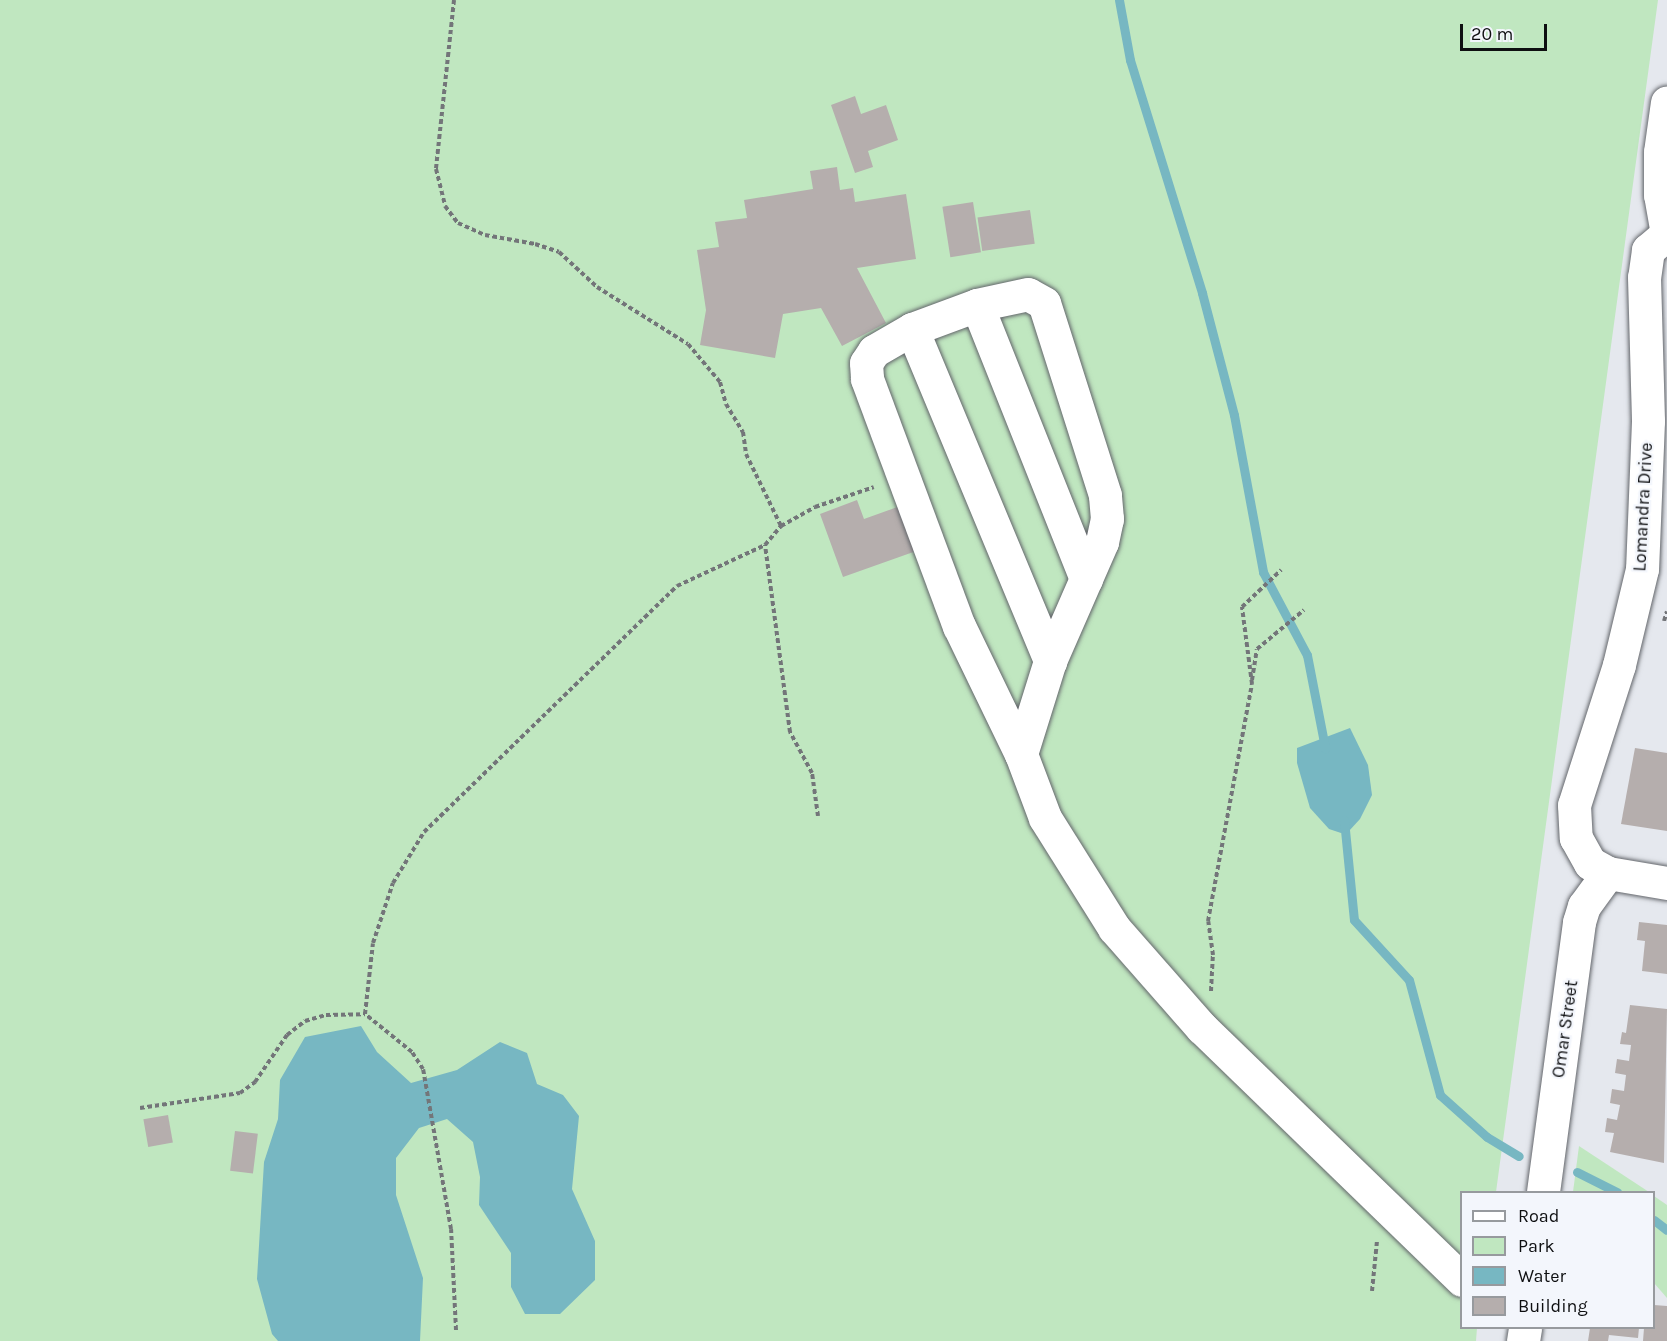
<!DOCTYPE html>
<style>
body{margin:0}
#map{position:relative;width:1667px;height:1341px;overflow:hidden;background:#e5e8ee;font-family:Karla,sans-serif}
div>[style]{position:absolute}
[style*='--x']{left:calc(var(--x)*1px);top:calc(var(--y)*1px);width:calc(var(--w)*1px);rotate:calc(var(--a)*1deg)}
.green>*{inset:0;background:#c0e7c0}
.water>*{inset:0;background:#77b7c2}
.stream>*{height:9px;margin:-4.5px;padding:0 4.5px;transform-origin:4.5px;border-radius:4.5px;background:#77b7c2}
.building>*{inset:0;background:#b5aead;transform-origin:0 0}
.path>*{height:4px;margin-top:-2px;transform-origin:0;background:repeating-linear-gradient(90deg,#737579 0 4.5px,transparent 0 7.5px)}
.roads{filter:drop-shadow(0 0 2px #63666b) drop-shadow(0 0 2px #63666b)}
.minor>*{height:33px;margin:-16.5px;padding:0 16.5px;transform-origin:16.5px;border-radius:16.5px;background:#fff}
span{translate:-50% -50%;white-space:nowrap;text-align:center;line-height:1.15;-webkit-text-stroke:4.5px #f3f6fc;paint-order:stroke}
.street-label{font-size:18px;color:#0e0f11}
.legend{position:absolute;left:1460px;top:1191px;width:195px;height:138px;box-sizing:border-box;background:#f3f6fc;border:2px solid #979a9e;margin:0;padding:8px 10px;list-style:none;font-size:18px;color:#0e0f11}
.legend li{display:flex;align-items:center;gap:12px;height:30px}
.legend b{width:30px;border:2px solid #979a9e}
.scale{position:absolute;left:1460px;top:24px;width:87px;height:27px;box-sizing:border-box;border:3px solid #0e0f11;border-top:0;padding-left:8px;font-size:18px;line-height:21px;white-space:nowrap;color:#0e0f11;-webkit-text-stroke:4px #f3f6fc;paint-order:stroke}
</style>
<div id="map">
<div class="green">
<div style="clip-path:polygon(0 0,1658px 0,1496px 1192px,1462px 1192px,1462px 1328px,1477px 1328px,1476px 1341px,0 1341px)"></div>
<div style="clip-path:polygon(1579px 1146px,1649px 1192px,1573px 1192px)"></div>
<div style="clip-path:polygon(1654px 1196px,1667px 1205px,1667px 1298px,1654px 1283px)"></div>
</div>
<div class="water">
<div style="clip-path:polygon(1350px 728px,1368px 765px,1372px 795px,1360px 819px,1349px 831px,1341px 833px,1329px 829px,1310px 808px,1297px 763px,1297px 748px)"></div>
<div style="clip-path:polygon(361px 1026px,377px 1052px,411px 1083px,457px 1070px,500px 1042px,527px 1053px,537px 1084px,563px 1095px,579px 1116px,572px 1189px,595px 1241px,595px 1280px,560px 1314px,525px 1314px,511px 1287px,511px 1253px,479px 1205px,480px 1177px,473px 1142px,447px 1119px,419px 1128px,396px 1158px,396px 1195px,423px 1278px,420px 1341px,278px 1341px,272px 1334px,257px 1279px,264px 1162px,278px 1119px,280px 1080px,305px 1037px)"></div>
</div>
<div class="stream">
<div style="--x:1119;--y:0;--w:61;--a:79.6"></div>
<div style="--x:1130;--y:60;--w:244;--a:72.8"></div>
<div style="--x:1202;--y:293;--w:126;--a:75.3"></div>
<div style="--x:1234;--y:415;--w:160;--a:79.5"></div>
<div style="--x:1263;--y:572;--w:94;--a:62.1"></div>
<div style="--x:1307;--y:655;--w:95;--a:79"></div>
<div style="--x:1344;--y:820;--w:100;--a:84.3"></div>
<div style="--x:1354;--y:920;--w:81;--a:47.5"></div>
<div style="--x:1409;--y:980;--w:119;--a:74.9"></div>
<div style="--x:1440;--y:1095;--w:63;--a:41.8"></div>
<div style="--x:1487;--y:1137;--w:37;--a:31"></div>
<div style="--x:1577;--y:1172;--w:45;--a:26.6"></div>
<div style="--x:1654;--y:1220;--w:16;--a:38"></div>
</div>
<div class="building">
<div style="clip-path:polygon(855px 96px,861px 114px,886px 105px,898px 140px,868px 151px,873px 167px,855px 173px,831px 105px)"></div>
<div style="clip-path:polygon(837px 167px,840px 190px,853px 188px,855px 202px,906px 194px,916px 259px,857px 268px,886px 323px,842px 346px,821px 308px,783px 314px,775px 358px,700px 345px,706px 310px,697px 250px,719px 247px,715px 222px,747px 218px,744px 200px,813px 189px,810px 171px)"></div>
<div style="left:973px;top:202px;width:51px;height:31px;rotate:81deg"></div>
<div style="left:1030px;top:210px;width:34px;height:53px;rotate:82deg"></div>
<div style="clip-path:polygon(857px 500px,864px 519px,903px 505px,919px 550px,843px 577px,820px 514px)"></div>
<div style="clip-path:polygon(1635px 748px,1667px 753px,1667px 831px,1621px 824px)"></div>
<div style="clip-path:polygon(1639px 922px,1667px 925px,1667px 974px,1642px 971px,1645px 941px,1637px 940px)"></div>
<div style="clip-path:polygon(1630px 1005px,1667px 1009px,1664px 1163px,1610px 1152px,1614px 1133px,1605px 1132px,1607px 1118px,1617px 1120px,1620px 1105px,1610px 1103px,1612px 1089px,1624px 1091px,1626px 1075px,1615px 1073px,1617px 1059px,1629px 1061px,1631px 1045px,1620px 1044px,1622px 1032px,1626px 1033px)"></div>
<div style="left:168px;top:1115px;width:28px;height:25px;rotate:80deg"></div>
<div style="left:235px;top:1131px;width:23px;height:40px;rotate:7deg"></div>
<div style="clip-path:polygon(1654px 1305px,1667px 1306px,1667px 1341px,1643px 1341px,1644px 1328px,1654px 1328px)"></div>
<div style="clip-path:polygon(1590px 1328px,1639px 1328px,1638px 1338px,1609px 1335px,1608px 1341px,1588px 1341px)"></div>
</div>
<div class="path">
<div style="--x:454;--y:0;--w:170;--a:96.1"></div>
<div style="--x:436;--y:169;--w:38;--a:76"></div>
<div style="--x:445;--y:206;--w:21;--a:53"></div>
<div style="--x:458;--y:223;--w:30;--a:24"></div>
<div style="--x:485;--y:235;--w:51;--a:10.2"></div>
<div style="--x:535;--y:244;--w:25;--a:18"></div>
<div style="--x:559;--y:252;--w:52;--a:42.6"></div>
<div style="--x:597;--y:287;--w:107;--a:32.1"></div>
<div style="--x:688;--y:344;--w:50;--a:49.9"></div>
<div style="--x:720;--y:382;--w:23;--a:75"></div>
<div style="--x:726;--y:404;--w:33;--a:59"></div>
<div style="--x:743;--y:432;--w:22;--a:82"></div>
<div style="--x:746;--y:454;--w:80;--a:64.1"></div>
<div style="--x:1664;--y:621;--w:10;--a:-73"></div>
<div style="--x:1252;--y:680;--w:31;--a:-81"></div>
<div style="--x:1257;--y:649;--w:61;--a:-39.7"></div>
<div style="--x:818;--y:816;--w:43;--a:-97.9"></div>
<div style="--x:812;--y:773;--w:47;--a:-118.2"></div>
<div style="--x:790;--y:732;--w:189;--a:-97.6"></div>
<div style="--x:765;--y:545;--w:25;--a:-50"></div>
<div style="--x:781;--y:526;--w:39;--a:-29"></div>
<div style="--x:815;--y:507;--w:62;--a:-18.7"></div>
<div style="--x:1211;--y:991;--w:36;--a:-87"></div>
<div style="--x:1213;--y:955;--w:34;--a:-98"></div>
<div style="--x:1208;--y:921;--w:241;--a:-79.5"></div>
<div style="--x:1252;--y:684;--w:78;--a:-97.4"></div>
<div style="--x:1242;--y:607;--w:54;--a:-43.5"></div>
<div style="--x:140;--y:1108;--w:101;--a:-8.5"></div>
<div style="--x:240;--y:1093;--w:19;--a:-36"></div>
<div style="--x:255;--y:1082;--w:57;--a:-55.8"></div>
<div style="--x:287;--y:1035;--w:23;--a:-38"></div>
<div style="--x:305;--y:1021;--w:22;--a:-16"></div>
<div style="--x:326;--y:1015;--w:39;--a:-1"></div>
<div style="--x:1372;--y:1291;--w:50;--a:-84.3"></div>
<div style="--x:456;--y:1330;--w:101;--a:-92.8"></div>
<div style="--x:451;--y:1229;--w:162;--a:-99.9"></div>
<div style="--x:423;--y:1069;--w:20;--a:-123"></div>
<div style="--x:412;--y:1052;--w:60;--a:-141"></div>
<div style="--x:365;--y:1014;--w:71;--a:-83.6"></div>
<div style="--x:373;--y:943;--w:63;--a:-71.6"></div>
<div style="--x:393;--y:883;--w:60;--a:-58.7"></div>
<div style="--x:424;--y:832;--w:353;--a:-44.2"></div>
<div style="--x:677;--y:586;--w:97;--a:-25"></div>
</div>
<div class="roads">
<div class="minor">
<div style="--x:1667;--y:234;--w:25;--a:140"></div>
<div style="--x:1648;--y:250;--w:27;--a:98"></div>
<div style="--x:1644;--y:277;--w:144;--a:88.4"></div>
<div style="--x:1648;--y:421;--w:148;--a:92.3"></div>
<div style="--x:1642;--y:569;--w:99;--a:103.5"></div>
<div style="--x:1619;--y:665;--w:147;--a:107.8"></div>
<div style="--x:1574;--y:805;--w:33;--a:87"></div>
<div style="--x:1576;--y:838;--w:29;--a:61"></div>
<div style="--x:1590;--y:863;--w:21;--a:29"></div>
<div style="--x:1608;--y:873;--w:60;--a:9.6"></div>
<div style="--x:1667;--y:234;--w:40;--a:-100"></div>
<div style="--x:1660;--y:195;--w:43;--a:-90"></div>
<div style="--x:1660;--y:152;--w:50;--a:-82"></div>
<div style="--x:977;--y:305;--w:295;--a:68.3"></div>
<div style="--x:912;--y:329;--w:360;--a:67.4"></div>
<div style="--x:1021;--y:754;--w:97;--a:-72.7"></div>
<div style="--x:1050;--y:661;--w:130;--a:-66.4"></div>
<div style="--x:1102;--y:542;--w:24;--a:-78"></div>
<div style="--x:1107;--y:519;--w:24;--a:-95"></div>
<div style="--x:1105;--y:495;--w:201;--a:-107.6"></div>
<div style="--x:1044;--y:303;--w:18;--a:-151"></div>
<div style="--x:1028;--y:294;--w:52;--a:167.8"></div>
<div style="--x:977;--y:305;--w:69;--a:159.7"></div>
<div style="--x:912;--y:329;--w:44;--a:149.9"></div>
<div style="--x:874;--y:351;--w:14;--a:124"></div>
<div style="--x:866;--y:363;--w:16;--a:86"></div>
<div style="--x:867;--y:379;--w:264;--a:69.6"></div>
<div style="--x:959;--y:626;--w:142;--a:64.2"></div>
<div style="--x:1021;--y:754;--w:68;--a:69.4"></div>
<div style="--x:1045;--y:818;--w:130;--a:57.9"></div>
<div style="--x:1114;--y:928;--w:133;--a:48.7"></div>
<div style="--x:1202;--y:1028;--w:362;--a:44.1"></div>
<div style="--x:1543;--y:1192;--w:272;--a:-82.4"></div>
<div style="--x:1579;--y:922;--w:17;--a:-73"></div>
<div style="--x:1584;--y:906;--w:41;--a:-54"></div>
<div style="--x:1523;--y:1341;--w:13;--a:-81"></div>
</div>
</div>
<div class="street-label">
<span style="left:1643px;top:507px;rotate:-87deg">Lomandra Drive</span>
<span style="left:1565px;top:1029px;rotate:-82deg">Omar Street</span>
</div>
<ul class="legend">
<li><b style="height:8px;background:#fff"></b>Road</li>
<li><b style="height:16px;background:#c0e7c0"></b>Park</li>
<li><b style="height:16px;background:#77b7c2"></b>Water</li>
<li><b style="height:16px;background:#b5aead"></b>Building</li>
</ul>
<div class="scale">20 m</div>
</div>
